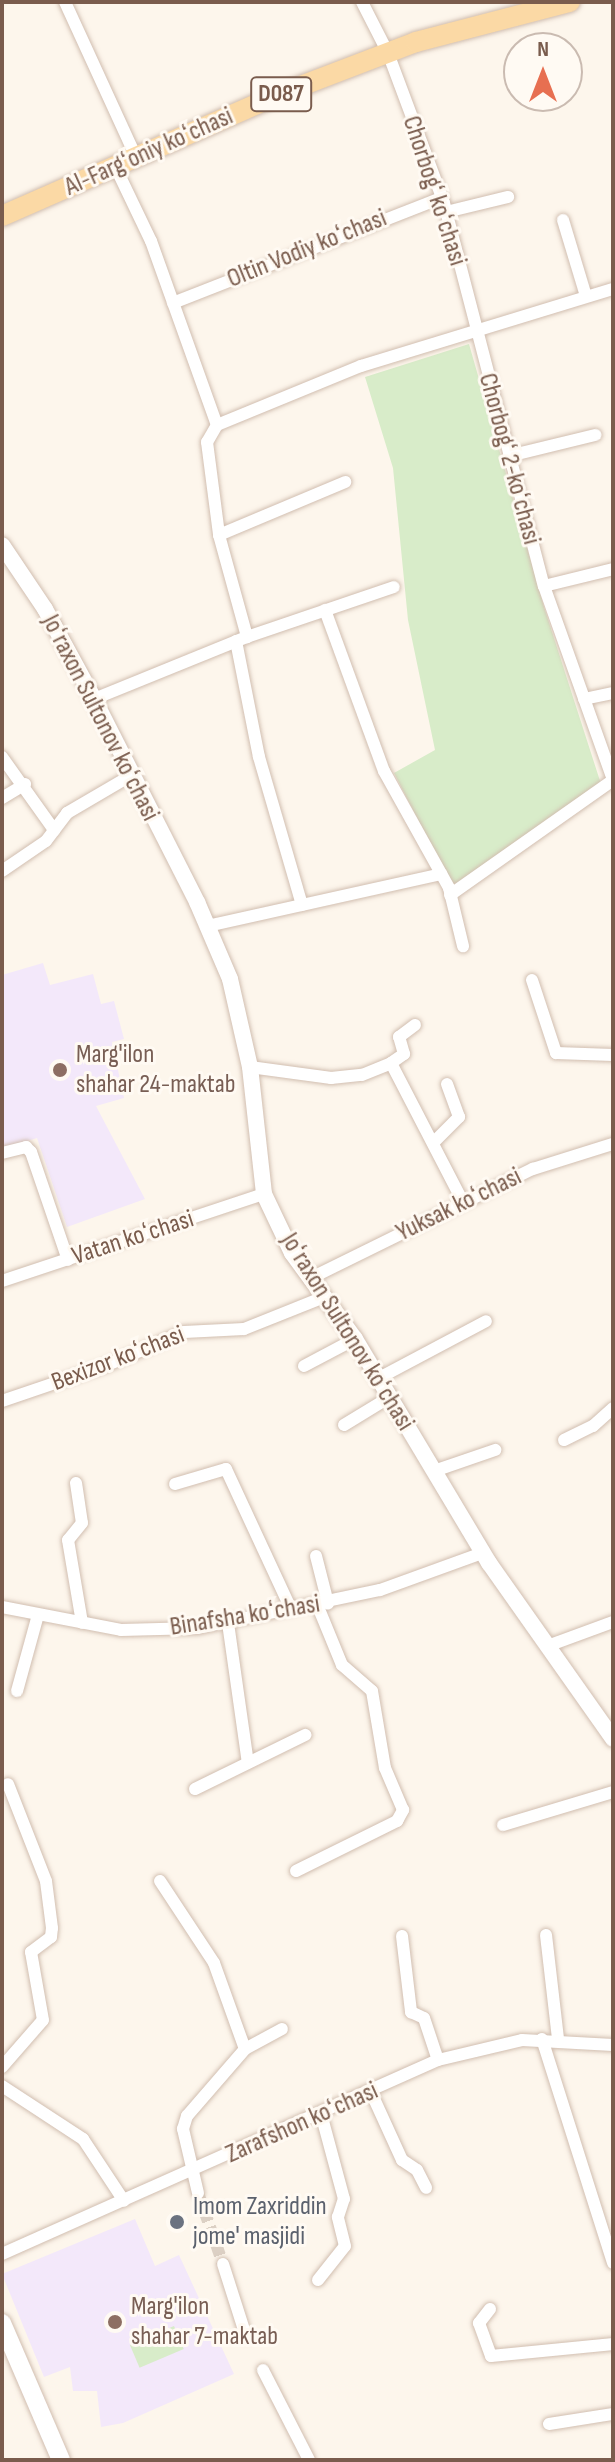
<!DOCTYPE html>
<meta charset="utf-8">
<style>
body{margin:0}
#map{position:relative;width:615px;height:2462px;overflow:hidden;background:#fdf6ec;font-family:"Sofia Sans Condensed",sans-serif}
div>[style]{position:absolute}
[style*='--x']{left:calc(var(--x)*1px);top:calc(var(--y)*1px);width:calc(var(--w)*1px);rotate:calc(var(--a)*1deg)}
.education>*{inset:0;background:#f3e8fa}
.green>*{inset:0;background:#d8ecc9;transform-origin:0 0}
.minor-tunnel>*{height:12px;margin-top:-6px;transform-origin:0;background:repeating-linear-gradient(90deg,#dcd0c4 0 12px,transparent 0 18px)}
.roads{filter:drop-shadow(0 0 2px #d1beb0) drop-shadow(0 0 2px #d1beb0)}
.minor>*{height:12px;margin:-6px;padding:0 6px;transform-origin:6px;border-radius:6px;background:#fff}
.tertiary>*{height:16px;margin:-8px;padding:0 8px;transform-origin:8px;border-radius:8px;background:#fff}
.secondary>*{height:18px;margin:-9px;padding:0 9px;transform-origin:9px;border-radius:9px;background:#fff}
.primary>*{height:20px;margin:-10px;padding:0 10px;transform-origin:10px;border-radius:10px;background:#fbd9a5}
.dots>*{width:22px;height:22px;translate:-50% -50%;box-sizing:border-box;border:4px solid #fffaf3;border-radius:50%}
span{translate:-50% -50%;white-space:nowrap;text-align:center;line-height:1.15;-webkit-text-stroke:6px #fffaf3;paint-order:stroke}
.shield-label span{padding:2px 6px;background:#fffaf3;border:2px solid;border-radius:6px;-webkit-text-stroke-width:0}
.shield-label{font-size:24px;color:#7a5c4d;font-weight:700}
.street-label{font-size:26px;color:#7a5c4d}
.education-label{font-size:26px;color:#785e54}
.left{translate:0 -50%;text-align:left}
.worship-label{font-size:26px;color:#5b616d}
.frame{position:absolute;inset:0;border:4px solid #7a5c4d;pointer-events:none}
.north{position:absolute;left:503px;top:32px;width:80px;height:80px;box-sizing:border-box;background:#fffaf3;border:2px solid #cabbb1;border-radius:50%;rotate:0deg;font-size:22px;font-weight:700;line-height:32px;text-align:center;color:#7a5c4d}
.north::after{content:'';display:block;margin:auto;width:28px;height:36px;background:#e76f51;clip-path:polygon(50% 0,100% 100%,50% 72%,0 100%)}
</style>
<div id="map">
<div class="education">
<div style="clip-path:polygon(43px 963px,50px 985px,93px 974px,101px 1004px,114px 1001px,124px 1039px,112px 1042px,124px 1098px,96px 1106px,145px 1199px,67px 1227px,37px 1138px,2px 1149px,2px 975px)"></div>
<div style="clip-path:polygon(135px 2219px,155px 2266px,179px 2255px,234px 2374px,123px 2423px,101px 2427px,97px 2391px,73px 2391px,70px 2367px,44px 2377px,2px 2274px)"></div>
</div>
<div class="green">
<div style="clip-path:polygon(469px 344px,544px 607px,601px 784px,454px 890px,394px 773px,435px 750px,408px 620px,393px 468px,365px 377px)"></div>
<div style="left:174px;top:2326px;width:25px;height:48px;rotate:67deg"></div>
</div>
<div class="minor-tunnel">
<div style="--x:198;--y:2193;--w:75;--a:70.6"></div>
</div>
<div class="roads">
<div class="minor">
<div style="--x:65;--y:2;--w:170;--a:65.4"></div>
<div style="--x:362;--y:2;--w:57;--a:63"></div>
<div style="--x:388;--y:53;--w:160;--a:69.5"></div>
<div style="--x:444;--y:203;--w:396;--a:75.4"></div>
<div style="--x:544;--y:586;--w:206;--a:70.4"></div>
<div style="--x:115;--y:166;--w:83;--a:64.4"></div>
<div style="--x:151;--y:241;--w:195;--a:70.3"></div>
<div style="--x:217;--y:425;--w:20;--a:120"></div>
<div style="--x:207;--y:442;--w:94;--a:82.6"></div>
<div style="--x:219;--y:535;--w:106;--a:74.6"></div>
<div style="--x:446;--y:212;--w:64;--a:-13.6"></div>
<div style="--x:563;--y:220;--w:79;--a:73.2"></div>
<div style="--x:173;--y:303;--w:288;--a:-21.4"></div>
<div style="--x:217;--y:425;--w:156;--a:-22.3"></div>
<div style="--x:361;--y:366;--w:264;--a:-17"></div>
<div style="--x:509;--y:456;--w:89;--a:-13.7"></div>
<div style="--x:219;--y:535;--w:137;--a:-22.8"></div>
<div style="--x:544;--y:586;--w:71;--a:-13.8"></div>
<div style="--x:325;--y:610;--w:171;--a:69.9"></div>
<div style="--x:384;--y:771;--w:134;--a:60.9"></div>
<div style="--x:449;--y:888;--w:60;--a:76.4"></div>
<div style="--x:236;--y:641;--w:118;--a:78.8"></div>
<div style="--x:259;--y:757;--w:154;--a:73.8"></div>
<div style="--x:94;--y:699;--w:165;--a:-22.1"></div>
<div style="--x:247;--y:637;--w:155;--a:-18.8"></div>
<div style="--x:584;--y:699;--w:30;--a:-12"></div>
<div style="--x:2;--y:757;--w:90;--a:54.5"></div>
<div style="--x:2;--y:798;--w:27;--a:-31"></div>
<div style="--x:2;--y:871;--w:53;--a:-34.3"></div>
<div style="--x:46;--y:841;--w:35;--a:-53"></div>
<div style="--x:67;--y:813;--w:73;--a:-30.4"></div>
<div style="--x:450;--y:895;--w:199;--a:-35.2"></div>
<div style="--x:207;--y:926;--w:240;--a:-12.5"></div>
<div style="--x:532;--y:980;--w:77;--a:71.8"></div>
<div style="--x:556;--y:1053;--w:57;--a:2"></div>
<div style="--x:391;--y:1063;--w:16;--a:-35"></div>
<div style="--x:404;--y:1054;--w:18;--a:-106"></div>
<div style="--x:399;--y:1037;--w:20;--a:-37"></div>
<div style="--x:250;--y:1067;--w:82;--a:7.7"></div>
<div style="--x:331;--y:1078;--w:31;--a:-6"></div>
<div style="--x:362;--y:1075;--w:31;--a:-22"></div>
<div style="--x:391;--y:1063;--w:157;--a:62.6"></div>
<div style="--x:433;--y:1143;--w:37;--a:-45"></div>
<div style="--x:459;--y:1117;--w:35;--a:-110"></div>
<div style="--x:2;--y:1153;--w:25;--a:-14"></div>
<div style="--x:26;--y:1147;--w:7;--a:45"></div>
<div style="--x:31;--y:1152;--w:114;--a:71.1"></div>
<div style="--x:309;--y:1279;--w:250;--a:-26.2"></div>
<div style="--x:533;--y:1169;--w:84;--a:-17.4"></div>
<div style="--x:2;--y:1281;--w:276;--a:-18.4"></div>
<div style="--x:304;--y:1366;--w:58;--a:-27.9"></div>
<div style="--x:379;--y:1378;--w:121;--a:-28"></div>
<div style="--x:2;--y:1401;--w:109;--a:-18.8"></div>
<div style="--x:105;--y:1366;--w:86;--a:-23.3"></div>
<div style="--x:184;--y:1332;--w:60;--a:-2.9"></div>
<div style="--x:244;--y:1329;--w:86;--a:-21.8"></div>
<div style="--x:344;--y:1425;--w:54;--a:-31.3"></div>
<div style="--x:564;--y:1440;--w:32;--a:-26"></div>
<div style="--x:593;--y:1426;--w:27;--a:-42"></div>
<div style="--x:434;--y:1471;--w:65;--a:-19"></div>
<div style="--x:76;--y:1483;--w:40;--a:81.5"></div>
<div style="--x:82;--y:1523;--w:22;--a:129"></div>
<div style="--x:68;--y:1540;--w:84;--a:80.4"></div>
<div style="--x:175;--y:1484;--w:53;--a:-16.4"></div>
<div style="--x:226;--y:1469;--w:154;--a:65.1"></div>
<div style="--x:316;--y:1556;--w:49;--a:75.7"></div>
<div style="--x:2;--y:1607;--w:121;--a:10.9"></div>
<div style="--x:121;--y:1630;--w:77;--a:-1.5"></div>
<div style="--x:198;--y:1628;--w:186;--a:-11.8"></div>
<div style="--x:380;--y:1590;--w:109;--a:-19.9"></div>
<div style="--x:228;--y:1623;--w:141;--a:81.9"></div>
<div style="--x:550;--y:1645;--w:67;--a:-20.1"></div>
<div style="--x:17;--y:1691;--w:79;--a:-74.6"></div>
<div style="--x:195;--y:1789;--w:123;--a:-26.1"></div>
<div style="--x:503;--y:1825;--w:115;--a:-16.7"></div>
<div style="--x:296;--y:1871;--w:113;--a:-26.3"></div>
<div style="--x:397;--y:1821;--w:13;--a:-61"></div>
<div style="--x:403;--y:1810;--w:46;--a:-113.2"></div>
<div style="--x:385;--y:1768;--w:78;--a:-99.6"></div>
<div style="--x:372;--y:1691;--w:40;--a:-139"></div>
<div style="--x:342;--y:1665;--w:66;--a:-112.3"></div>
<div style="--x:160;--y:1881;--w:98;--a:56.6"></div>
<div style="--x:214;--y:1963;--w:91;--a:70.2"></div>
<div style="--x:546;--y:1935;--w:105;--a:83.4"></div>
<div style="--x:402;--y:1936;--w:77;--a:83.2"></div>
<div style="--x:411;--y:2012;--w:14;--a:25"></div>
<div style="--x:424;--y:2018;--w:44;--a:71.6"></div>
<div style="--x:542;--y:2039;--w:235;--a:72.4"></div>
<div style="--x:2;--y:2067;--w:62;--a:-48.9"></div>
<div style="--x:43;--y:2020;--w:69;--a:-100"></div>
<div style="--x:31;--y:1952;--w:25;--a:-37"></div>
<div style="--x:51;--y:1937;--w:9;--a:-84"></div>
<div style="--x:52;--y:1928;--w:47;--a:-97.3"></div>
<div style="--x:46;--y:1881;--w:104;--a:-111.4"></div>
<div style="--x:2;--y:2086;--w:97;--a:33.2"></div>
<div style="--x:83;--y:2139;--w:74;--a:56.5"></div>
<div style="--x:371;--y:2092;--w:75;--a:65.5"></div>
<div style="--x:402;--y:2160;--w:18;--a:34"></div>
<div style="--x:417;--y:2170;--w:20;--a:63"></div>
<div style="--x:198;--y:2193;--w:66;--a:-103.2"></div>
<div style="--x:183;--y:2129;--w:14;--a:-73"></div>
<div style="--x:187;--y:2116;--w:89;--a:-49.1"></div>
<div style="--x:245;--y:2049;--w:42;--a:-28.4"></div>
<div style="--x:2;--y:2254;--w:477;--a:-24"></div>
<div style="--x:438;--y:2060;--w:86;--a:-13.4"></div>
<div style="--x:522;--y:2040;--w:91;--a:3.1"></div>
<div style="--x:223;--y:2264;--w:76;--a:72.3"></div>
<div style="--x:318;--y:2280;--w:43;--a:-51.5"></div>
<div style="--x:345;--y:2246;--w:30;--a:-104"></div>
<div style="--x:338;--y:2217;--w:19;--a:-72"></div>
<div style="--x:344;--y:2199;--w:88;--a:-105.1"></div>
<div style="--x:490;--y:2309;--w:18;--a:128"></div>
<div style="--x:479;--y:2323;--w:35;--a:70"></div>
<div style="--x:491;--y:2356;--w:123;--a:-5.6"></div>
<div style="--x:263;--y:2370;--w:101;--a:62.9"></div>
<div style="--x:549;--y:2424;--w:65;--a:-8.9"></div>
</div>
<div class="tertiary">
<div style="--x:2;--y:545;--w:77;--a:56.1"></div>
<div style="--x:45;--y:609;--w:102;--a:61.4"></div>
<div style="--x:94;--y:699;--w:228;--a:63.1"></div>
<div style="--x:197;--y:902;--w:84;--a:66.8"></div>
<div style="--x:230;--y:979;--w:90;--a:77.2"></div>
<div style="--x:250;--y:1067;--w:128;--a:83.7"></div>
<div style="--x:264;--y:1194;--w:65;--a:64.6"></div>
<div style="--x:292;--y:1253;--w:107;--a:53.8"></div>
<div style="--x:355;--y:1339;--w:261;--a:59.1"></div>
<div style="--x:489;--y:1563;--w:215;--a:54.8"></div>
</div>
<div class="secondary">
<div style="--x:2;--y:2323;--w:149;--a:66.7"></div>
</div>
<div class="primary">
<div style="--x:2;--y:216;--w:309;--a:-23.7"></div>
<div style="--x:285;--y:92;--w:140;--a:-20.9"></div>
<div style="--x:416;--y:42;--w:159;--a:-14.6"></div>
</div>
</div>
<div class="dots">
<div style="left:60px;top:1070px;background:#8d6e63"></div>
<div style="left:177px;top:2222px;background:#6b7280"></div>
<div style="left:115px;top:2322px;background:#8d6e63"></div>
</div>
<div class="shield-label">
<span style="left:281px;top:94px">D087</span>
</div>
<div class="street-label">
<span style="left:149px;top:152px;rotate:-24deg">Al-Fargʻoniy koʻchasi</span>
<span style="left:434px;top:191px;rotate:72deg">Chorbogʻ koʻchasi</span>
<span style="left:307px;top:249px;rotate:-22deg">Oltin Vodiy koʻchasi</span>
<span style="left:509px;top:459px;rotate:75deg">Chorbogʻ 2-koʻchasi</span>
<span style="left:100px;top:718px;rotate:63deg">Joʻraxon Sultonov koʻchasi</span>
<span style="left:459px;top:1205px;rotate:-26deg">Yuksak koʻchasi</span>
<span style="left:133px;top:1238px;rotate:-18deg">Vatan koʻchasi</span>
<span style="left:347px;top:1332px;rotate:58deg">Joʻraxon Sultonov koʻchasi</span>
<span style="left:118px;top:1359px;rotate:-21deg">Bexizor koʻchasi</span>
<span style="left:245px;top:1616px;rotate:-9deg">Binafsha koʻchasi</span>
<span style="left:302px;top:2123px;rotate:-24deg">Zarafshon koʻchasi</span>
</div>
<div class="education-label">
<span class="left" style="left:76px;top:1070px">Marg'ilon<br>shahar 24-maktab</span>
<span class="left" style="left:131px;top:2322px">Marg'ilon<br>shahar 7-maktab</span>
</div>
<div class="worship-label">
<span class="left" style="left:193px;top:2222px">Imom Zaxriddin<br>jome' masjidi</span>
</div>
<div class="frame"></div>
<div class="north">N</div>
</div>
